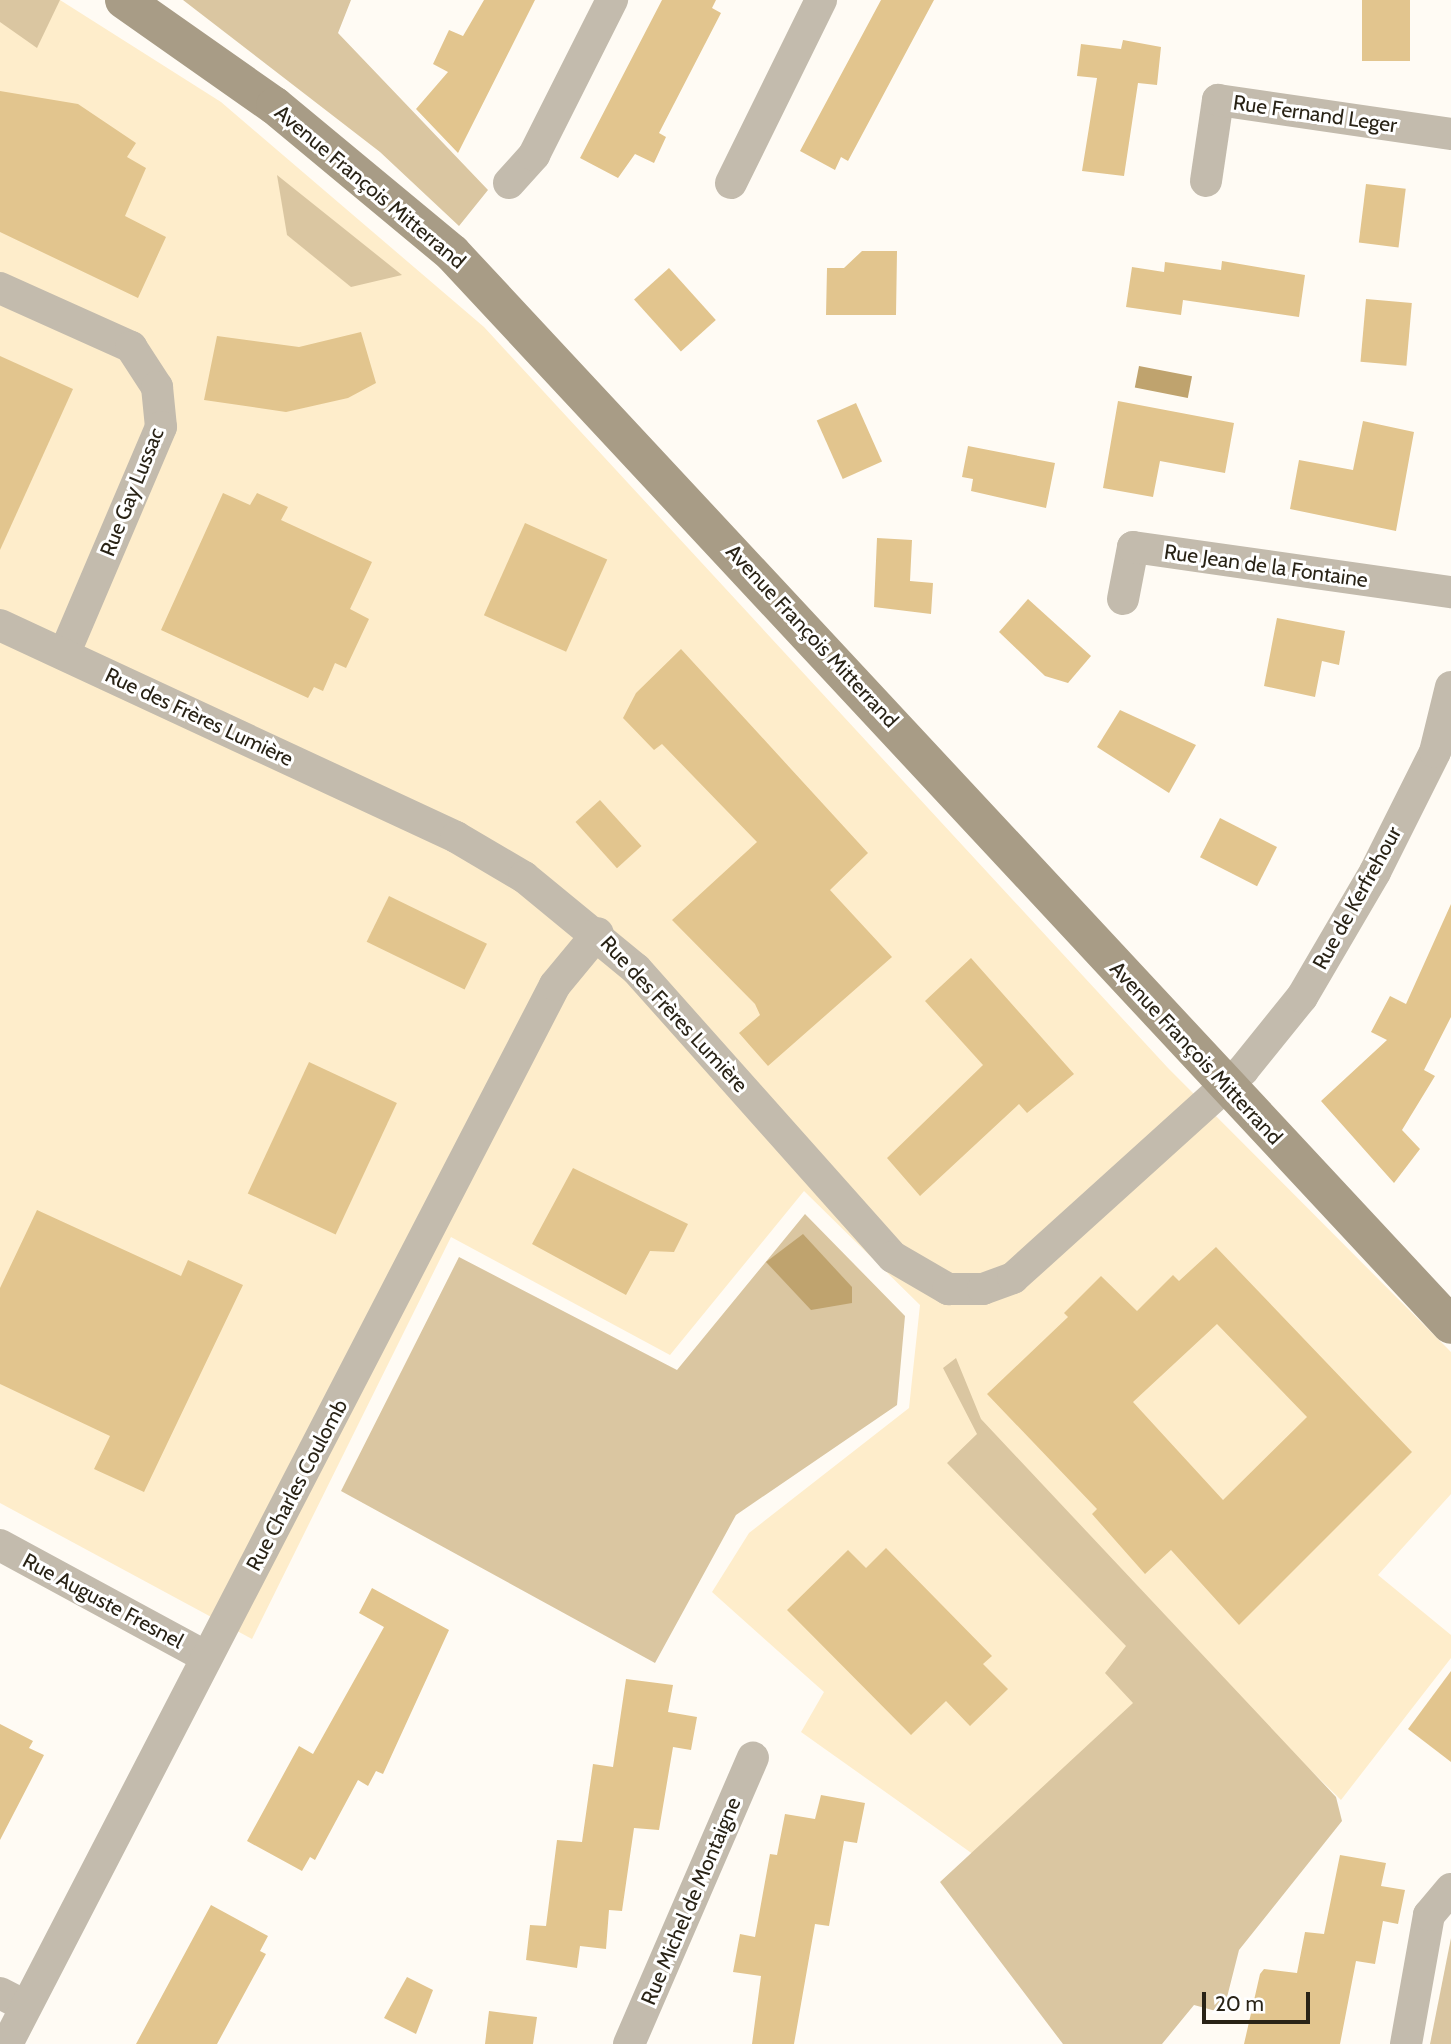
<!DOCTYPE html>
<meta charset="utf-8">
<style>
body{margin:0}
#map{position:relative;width:1451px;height:2044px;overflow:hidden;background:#fffbf4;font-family:Cabin,sans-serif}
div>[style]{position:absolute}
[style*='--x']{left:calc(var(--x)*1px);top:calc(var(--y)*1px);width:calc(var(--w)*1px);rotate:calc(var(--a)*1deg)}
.built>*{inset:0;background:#feedcb}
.green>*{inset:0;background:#dac6a1}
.water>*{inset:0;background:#bfa36e;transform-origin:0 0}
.building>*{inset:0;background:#e2c58e;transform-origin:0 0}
.street>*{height:32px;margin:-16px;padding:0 16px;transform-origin:16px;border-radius:16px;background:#c3bbad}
.secondary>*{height:38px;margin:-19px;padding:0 19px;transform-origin:19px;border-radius:19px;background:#a89c86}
span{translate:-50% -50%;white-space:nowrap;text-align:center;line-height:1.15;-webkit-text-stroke:6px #fff;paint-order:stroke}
.street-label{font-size:21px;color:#292316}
.scale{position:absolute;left:1202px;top:1992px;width:108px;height:32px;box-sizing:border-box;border:4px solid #292316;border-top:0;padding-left:9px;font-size:21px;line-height:24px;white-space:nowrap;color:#292316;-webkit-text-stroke:5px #fff;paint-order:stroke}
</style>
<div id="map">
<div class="built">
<div style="clip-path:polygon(0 0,60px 0,221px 102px,484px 327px,1168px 1068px,1451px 1352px,1451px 1494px,1378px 1575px,1451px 1635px,1451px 1658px,1341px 1800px,1193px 1654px,977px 1857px,801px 1732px,824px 1692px,712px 1592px,749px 1533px,909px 1408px,920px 1305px,804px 1191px,670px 1355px,451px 1237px,252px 1639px,0 1503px)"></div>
</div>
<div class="green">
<div style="clip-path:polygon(0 0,60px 0,37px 48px,0 22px)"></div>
<div style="clip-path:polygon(183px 0,351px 0,338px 33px,488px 190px,459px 226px,380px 152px)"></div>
<div style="clip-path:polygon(277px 175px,402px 275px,351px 287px,287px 235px)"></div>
<div style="clip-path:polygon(805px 1214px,905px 1316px,897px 1405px,736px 1515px,655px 1663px,341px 1491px,459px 1257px,677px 1370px)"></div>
<div style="clip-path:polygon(956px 1358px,981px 1419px,1336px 1797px,1342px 1821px,1239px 1950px,1223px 2013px,1194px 2005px,1162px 2044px,1063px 2044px,940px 1882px,1133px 1703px,1105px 1673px,1126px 1646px,947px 1463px,977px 1434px,943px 1368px)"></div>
<div style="clip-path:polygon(1451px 1938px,1451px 2044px,1430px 2044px)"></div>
</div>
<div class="water">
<div style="left:1139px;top:366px;width:54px;height:22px;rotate:11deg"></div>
<div style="clip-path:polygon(803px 1234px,852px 1287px,852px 1303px,811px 1310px,766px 1262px)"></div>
</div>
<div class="building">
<div style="clip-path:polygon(484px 0,535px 0,458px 153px,416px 109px,448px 72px,433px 64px,449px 30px,463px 36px)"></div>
<div style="clip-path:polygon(662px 0,716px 0,712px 8px,721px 13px,659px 133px,666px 137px,654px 163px,635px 154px,618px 178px,580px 158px)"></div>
<div style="clip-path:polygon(881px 0,934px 0,848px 161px,841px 157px,835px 170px,800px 151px)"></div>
<div style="left:1362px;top:0;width:48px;height:61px"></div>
<div style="clip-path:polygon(1123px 40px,1161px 47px,1157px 85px,1138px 83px,1124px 176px,1082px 171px,1097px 78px,1077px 76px,1081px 44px,1121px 49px)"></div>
<div style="clip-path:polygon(0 91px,78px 104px,136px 143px,127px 157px,146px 168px,125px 216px,166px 237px,138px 298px,0 232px)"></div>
<div style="left:1366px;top:184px;width:40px;height:59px;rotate:7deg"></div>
<div style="clip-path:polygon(862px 251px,897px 251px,896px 315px,826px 315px,827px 268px,844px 268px)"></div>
<div style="clip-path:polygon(1222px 261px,1305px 275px,1299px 317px,1183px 300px,1181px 315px,1126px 307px,1132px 267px,1164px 272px,1165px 262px,1221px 270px)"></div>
<div style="left:669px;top:268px;width:70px;height:47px;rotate:48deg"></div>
<div style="left:1366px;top:299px;width:46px;height:63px;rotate:5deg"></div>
<div style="clip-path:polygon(361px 332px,376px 383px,348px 398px,286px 412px,204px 400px,217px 336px,299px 347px)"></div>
<div style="clip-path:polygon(0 356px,73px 389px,0 550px)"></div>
<div style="clip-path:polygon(1118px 401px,1234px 423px,1225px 473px,1160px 461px,1153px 497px,1103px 488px)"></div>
<div style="left:856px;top:403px;width:64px;height:43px;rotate:66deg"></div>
<div style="clip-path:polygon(1363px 421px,1414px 432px,1396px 531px,1290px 509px,1299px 460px,1353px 470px)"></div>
<div style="clip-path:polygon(968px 446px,1055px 463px,1046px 508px,971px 491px,973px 479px,962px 477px)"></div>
<div style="clip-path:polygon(223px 493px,250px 505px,257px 493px,288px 507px,281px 520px,372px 562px,350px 609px,369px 619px,346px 668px,335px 663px,323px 691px,314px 687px,308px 698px,161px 630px)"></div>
<div style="left:525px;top:523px;width:90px;height:101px;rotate:24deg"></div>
<div style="clip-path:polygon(877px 538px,912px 540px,910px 581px,933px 583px,931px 614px,874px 607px)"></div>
<div style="clip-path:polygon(1028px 599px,1091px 656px,1068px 683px,1045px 676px,999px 632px)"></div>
<div style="clip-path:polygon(1277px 618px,1345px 631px,1339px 665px,1322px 661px,1315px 697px,1264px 686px)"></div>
<div style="clip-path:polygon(681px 649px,868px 853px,830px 890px,892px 957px,768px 1066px,739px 1033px,760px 1015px,755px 1004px,672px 920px,757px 842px,662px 744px,654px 750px,623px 718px,636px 693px)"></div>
<div style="clip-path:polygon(1120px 710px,1196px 745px,1169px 793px,1097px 747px)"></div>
<div style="left:600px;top:800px;width:62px;height:33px;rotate:48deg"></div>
<div style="left:1220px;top:818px;width:64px;height:44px;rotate:27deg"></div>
<div style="left:389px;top:896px;width:109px;height:51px;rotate:26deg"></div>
<div style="clip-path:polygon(1451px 904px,1451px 1017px,1424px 1070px,1435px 1076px,1402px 1130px,1420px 1149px,1394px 1183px,1321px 1101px,1387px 1040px,1371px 1032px,1390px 996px,1406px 1004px)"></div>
<div style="clip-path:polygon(971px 958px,1074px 1074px,1027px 1113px,1019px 1104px,920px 1196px,887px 1158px,983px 1065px,925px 1001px)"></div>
<div style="left:309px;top:1062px;width:97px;height:145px;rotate:25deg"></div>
<div style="clip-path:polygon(573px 1168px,688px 1224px,674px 1252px,650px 1251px,626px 1295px,532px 1244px)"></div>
<div style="clip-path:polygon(37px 1210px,181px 1276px,188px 1260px,243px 1285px,144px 1492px,94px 1469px,110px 1436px,0 1384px,0 1288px)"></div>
<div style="clip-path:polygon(evenodd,1216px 1247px,1412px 1452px,1239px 1625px,1171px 1550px,1145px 1574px,1092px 1514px,1097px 1509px,987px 1394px,1068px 1317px,1064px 1313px,1101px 1276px,1137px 1311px,1173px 1275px,1179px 1281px,1216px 1247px,1217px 1324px,1307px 1417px,1223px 1500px,1133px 1402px,1217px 1324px)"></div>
<div style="clip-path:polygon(886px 1548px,992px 1656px,983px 1664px,1008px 1689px,970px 1726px,946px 1701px,911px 1735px,787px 1610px,848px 1550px,866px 1568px)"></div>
<div style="clip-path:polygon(372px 1588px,449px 1630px,383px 1774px,376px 1771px,368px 1786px,358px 1780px,315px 1860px,310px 1857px,302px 1871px,247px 1841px,299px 1746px,313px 1754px,384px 1627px,359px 1613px)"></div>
<div style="clip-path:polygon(1451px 1671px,1451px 1762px,1408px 1729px)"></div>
<div style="clip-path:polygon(626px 1679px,673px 1685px,668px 1712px,697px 1717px,691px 1750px,673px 1747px,659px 1830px,634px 1828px,622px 1911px,609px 1910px,606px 1949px,580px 1946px,577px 1968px,526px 1960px,530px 1925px,546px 1926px,557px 1840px,582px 1842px,593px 1764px,613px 1767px)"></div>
<div style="clip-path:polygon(0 1724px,33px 1741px,29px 1748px,44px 1755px,0 1840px)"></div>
<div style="clip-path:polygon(821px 1795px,865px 1803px,857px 1843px,844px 1841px,829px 1926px,815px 1924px,794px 2044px,752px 2044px,761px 1976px,733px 1972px,740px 1934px,755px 1937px,770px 1854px,777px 1855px,785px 1814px,815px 1819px)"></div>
<div style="clip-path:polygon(1340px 1855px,1386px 1863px,1381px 1886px,1405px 1890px,1398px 1924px,1383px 1921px,1375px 1964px,1356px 1961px,1340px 2044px,1244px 2044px,1260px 1974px,1264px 1969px,1297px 1973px,1305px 1932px,1324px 1934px)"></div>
<div style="clip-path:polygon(211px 1905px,268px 1936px,260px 1951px,266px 1954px,217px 2044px,136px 2044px)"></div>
<div style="clip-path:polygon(407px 1977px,433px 1990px,416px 2034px,384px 2018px)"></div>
<div style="clip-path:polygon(489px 2011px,537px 2017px,533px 2044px,485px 2044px)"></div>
</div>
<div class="street">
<div style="--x:1206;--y:181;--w:82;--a:-81.6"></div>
<div style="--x:1218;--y:100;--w:235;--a:8.3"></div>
<div style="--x:509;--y:183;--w:38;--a:-48"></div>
<div style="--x:534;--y:155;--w:174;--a:-63.3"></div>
<div style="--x:731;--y:183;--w:204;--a:-63.8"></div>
<div style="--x:0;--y:288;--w:144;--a:24.2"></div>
<div style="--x:131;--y:347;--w:48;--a:57"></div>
<div style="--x:157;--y:387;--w:40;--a:84.3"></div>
<div style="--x:161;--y:427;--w:247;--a:113.1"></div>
<div style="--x:1123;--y:599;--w:53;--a:-79.1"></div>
<div style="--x:1133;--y:547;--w:321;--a:8.1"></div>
<div style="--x:0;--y:625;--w:503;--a:24.93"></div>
<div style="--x:456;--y:837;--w:79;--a:30.5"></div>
<div style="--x:524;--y:877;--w:145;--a:39.4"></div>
<div style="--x:636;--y:969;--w:386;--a:48.3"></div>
<div style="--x:893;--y:1257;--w:64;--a:30.2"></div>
<div style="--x:948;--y:1289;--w:35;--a:0"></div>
<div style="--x:983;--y:1289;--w:32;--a:-20"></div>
<div style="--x:1013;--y:1278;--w:310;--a:-42.1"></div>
<div style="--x:1243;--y:1070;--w:94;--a:-51.1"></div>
<div style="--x:1302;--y:997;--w:145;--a:-59.7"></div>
<div style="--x:1375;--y:872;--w:134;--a:-63.4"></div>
<div style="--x:1435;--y:752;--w:67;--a:-76.2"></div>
<div style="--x:0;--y:1545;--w:234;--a:28.5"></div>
<div style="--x:0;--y:1993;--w:29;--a:27"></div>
<div style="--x:7;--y:2044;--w:1192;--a:-62.64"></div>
<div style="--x:555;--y:985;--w:67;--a:-50.4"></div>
<div style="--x:629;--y:2044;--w:312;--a:-66.6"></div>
<div style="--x:1406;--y:2044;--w:131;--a:-79.9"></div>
<div style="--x:1429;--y:1915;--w:34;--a:-50"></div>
</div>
<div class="secondary">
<div style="--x:124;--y:0;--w:184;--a:35.1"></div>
<div style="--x:275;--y:106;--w:230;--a:39.7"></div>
<div style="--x:452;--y:253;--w:1465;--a:47.02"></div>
</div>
<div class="street-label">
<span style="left:1315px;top:114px;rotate:8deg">Rue Fernand Leger</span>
<span style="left:370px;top:187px;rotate:40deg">Avenue François Mitterrand</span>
<span style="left:132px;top:492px;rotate:-68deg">Rue Gay Lussac</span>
<span style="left:1266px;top:566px;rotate:8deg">Rue Jean de la Fontaine</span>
<span style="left:812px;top:636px;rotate:47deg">Avenue François Mitterrand</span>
<span style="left:199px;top:717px;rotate:25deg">Rue des Frères Lumière</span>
<span style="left:1357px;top:898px;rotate:-61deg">Rue de Kerfrehour</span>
<span style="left:674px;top:1014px;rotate:47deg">Rue des Frères Lumière</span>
<span style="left:1196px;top:1053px;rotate:47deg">Avenue François Mitterrand</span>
<span style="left:297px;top:1485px;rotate:-62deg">Rue Charles Coulomb</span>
<span style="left:103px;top:1601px;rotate:28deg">Rue Auguste Fresnel</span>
<span style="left:691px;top:1901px;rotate:-67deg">Rue Michel de Montaigne</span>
</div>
<div class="scale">20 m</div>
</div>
